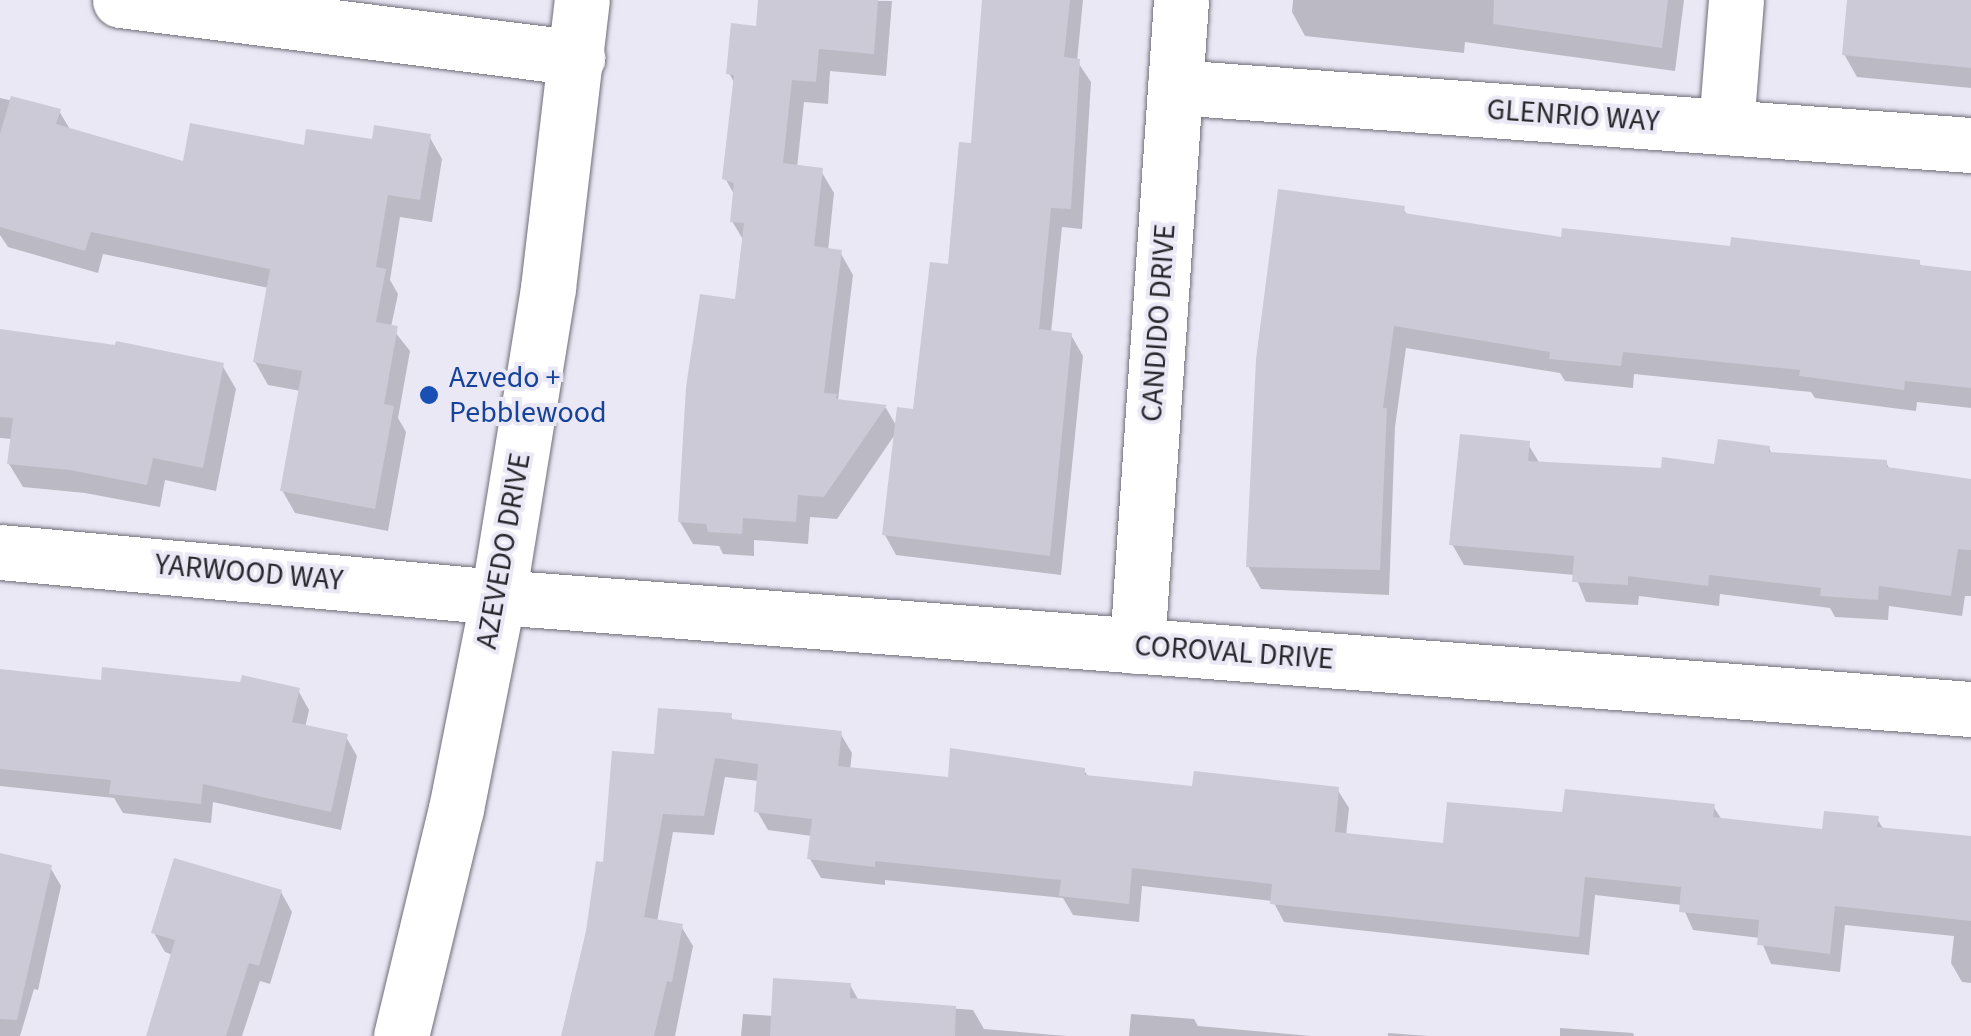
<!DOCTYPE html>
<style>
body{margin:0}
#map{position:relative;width:1971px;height:1036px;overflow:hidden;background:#eae8f5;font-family:"Source Sans 3",sans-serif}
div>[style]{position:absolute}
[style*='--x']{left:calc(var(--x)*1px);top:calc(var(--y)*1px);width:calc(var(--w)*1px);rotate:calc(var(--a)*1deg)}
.shadow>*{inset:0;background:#0003}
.building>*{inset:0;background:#cccad6}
.roads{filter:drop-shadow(0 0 2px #6f6d78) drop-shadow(0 0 2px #6f6d78)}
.minor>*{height:55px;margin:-27.5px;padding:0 27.5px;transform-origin:27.5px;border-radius:27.5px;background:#fff}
.dots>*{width:28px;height:28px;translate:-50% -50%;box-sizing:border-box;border:5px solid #eae8f5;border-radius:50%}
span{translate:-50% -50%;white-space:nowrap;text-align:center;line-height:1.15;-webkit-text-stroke:8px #eae8f5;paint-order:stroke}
.street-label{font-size:30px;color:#28272c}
.transit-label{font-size:30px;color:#164399}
.left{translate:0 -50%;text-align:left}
</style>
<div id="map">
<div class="shadow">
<div style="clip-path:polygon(761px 0,892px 1px,886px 76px,830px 71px,828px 104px,804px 102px,797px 168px,821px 171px,834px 193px,828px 251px,840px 252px,853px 275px,838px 400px,886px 408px,897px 427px,916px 412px,951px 266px,973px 146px,984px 0,1083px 0,1077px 61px,1091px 82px,1082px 229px,1062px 227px,1051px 333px,1071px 335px,1083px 356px,1061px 575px,896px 555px,885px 535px,896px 433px,837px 519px,810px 517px,808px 544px,754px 540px,754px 556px,723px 554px,719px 546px,693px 544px,680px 522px,738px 301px,745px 243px,732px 221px,735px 196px,725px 178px,735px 84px,729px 73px,758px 28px)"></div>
<div style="clip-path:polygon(1293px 0,1684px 0,1675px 71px,1465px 42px,1464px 53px,1305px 36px,1292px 12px)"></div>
<div style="clip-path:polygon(1850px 0,1971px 0,1971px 88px,1857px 77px,1844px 54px)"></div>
<div style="clip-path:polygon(0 98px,59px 111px,71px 131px,185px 164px,429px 136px,442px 159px,432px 222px,400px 217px,390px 280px,398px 294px,391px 327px,410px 351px,398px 418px,406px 432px,388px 531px,295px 513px,282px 490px,301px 391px,268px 385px,255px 362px,269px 288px,103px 254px,98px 273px,8px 247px,0 235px)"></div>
<div style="clip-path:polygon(1403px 209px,1408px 216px,1563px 240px,1919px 262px,1922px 268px,1971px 273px,1971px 408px,1917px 402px,1916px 411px,1815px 398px,1811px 392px,1634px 374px,1633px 388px,1565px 381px,1560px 373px,1406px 348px,1395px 427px,1389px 595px,1261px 589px,1248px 566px)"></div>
<div style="clip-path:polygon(0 331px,222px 365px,236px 389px,216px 491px,165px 480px,160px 507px,85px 493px,23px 487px,9px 464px,12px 439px,0 438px)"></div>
<div style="clip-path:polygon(1528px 444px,1540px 464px,1663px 471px,1717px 467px,1769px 448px,1772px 454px,1886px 462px,1890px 470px,1971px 481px,1971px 596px,1965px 596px,1962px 616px,1889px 606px,1888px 620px,1835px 617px,1830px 608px,1720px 594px,1719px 606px,1639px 596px,1638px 605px,1586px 602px,1575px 575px,1464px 565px,1452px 544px)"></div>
<div style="clip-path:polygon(0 672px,103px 683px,298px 690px,309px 710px,305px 728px,346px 737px,357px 756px,341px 830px,213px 802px,211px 823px,123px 813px,114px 798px,0 786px)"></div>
<div style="clip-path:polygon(730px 715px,734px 722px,840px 733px,852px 753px,850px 770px,950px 780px,1084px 770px,1089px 778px,1194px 789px,1337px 789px,1349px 808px,1346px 836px,1446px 846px,1565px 815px,1713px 806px,1722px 820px,1825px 831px,1877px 819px,1884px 830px,1971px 839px,1971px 983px,1962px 982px,1951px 963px,1954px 936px,1845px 925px,1840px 972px,1771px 964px,1760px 938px,1693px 930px,1682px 905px,1595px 895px,1589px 955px,1284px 922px,1273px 901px,1142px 886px,1139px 922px,1073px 915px,1063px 898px,885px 880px,885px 885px,821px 878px,810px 859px,812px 836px,768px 830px,757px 811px,759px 781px,725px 777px,714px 835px,673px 832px,657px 922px,681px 926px,693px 946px,675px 1036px,564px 1036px,606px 865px,657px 757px)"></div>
<div style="clip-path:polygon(0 856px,50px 867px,61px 886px,38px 990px,34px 989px,20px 1036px,0 1036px)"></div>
<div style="clip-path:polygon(281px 892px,292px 912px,270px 984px,260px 981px,242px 1036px,148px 1036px,173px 955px,165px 952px,154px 933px)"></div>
<div style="clip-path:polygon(850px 985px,859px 1001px,973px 1010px,984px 1029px,1067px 1036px,741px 1036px,743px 1014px,774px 1016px)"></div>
<div style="clip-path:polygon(1131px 1014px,1194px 1019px,1198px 1026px,1311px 1036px,1129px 1036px)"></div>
<div style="clip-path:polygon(1560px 1028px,1633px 1033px,1634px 1036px,1560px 1036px)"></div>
<div style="clip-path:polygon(1388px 1033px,1429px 1036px,1388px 1036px)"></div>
</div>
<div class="building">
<div style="clip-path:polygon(758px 0,878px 0,874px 54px,819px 49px,816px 82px,792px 80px,783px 163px,823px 168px,814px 246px,842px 250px,824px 393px,837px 394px,836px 399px,887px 405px,824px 497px,798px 495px,796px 522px,743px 518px,742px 534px,708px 532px,706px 524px,678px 522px,686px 387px,700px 294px,735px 299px,744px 223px,730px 222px,734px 183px,722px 179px,734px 75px,726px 74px,731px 23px,756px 26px)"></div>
<div style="clip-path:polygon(982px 0,1070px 0,1064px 57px,1080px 59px,1071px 209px,1051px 208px,1039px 329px,1072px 333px,1050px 556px,882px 535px,897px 407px,913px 409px,930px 262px,948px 264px,959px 142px,971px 143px)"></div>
<div style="clip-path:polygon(1494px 0,1668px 0,1662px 48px,1493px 24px)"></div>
<div style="clip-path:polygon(1847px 0,1971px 0,1971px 68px,1842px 55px)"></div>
<div style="clip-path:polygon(11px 96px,61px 109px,56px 124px,183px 161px,190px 123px,304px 145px,306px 129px,372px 139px,374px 125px,431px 134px,420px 200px,388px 195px,376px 267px,386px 269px,376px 322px,398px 326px,384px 404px,394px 406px,375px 509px,280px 491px,302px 371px,253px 362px,270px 269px,91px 232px,85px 251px,0 227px,0 134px)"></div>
<div style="clip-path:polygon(1278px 189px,1405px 206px,1404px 213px,1561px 237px,1562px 228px,1730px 246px,1731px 237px,1920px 260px,1920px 265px,1971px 271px,1971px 388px,1905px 381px,1904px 390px,1799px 376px,1800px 370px,1623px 352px,1621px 366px,1549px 359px,1550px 352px,1394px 326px,1383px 408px,1387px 408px,1380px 570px,1246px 567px,1256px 359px)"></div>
<div style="clip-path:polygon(0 329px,115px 345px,116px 341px,224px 363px,203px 468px,153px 458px,147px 485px,70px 470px,7px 464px,13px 418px,0 417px)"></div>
<div style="clip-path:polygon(1460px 434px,1530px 441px,1528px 461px,1661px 468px,1662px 457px,1714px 464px,1718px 439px,1770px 446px,1769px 452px,1887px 460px,1887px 467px,1971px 479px,1971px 550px,1958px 549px,1951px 596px,1879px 586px,1878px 600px,1820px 596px,1821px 588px,1709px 575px,1708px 586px,1628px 576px,1628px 585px,1572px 582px,1574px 556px,1449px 545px)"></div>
<div style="clip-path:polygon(102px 667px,240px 682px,242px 675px,300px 688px,292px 722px,348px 734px,331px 812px,203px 784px,201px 804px,109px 794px,111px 780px,0 769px,0 669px,101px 680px)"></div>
<div style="clip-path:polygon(658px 708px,732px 713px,731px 719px,842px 731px,838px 766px,948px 777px,950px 748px,1085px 768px,1085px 775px,1192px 786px,1194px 771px,1339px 787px,1335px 832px,1443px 843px,1447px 802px,1562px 812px,1565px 789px,1715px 804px,1713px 817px,1822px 829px,1824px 811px,1879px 816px,1877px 827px,1971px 836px,1971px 921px,1835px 906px,1830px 954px,1757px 945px,1759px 920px,1679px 912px,1681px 887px,1585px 877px,1579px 937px,1270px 904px,1272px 884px,1132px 868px,1129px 904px,1059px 896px,1061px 880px,875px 861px,875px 867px,807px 859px,812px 819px,754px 812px,758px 764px,715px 758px,704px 816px,663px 814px,644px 917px,683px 924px,672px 982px,667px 981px,654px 1036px,561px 1036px,586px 931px,596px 861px,603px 862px,612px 751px,654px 754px)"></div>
<div style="clip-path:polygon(0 853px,52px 865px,17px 1020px,0 1019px)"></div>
<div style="clip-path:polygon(174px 858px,282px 890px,259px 966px,249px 963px,226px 1036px,146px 1036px,175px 940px,151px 933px)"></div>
<div style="clip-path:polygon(773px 978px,851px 983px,850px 998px,956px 1006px,955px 1036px,770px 1036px)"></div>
</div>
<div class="roads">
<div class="minor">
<div style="--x:120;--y:0;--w:461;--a:7.2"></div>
<div style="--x:1175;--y:87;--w:798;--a:4.17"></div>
<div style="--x:1726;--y:127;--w:127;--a:-85.5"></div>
<div style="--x:0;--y:552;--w:500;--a:5.16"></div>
<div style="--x:498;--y:597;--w:1477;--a:4.35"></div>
<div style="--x:1137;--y:646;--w:647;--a:-86.1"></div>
<div style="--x:401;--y:1036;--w:234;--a:-76.4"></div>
<div style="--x:456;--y:809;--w:216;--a:-78.8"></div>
<div style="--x:498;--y:597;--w:313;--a:-80.8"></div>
<div style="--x:548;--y:288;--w:290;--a:-83.3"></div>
</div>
</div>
<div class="dots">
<div style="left:429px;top:395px;background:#1a4fb4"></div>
</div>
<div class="street-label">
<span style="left:1573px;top:116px;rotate:4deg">GLENRIO WAY</span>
<span style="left:1159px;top:323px;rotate:-86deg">CANDIDO DRIVE</span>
<span style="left:504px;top:551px;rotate:-80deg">AZEVEDO DRIVE</span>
<span style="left:249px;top:573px;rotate:5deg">YARWOOD WAY</span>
<span style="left:1234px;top:653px;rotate:4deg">COROVAL DRIVE</span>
</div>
<div class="transit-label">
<span class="left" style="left:449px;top:395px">Azvedo +<br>Pebblewood</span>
</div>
</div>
